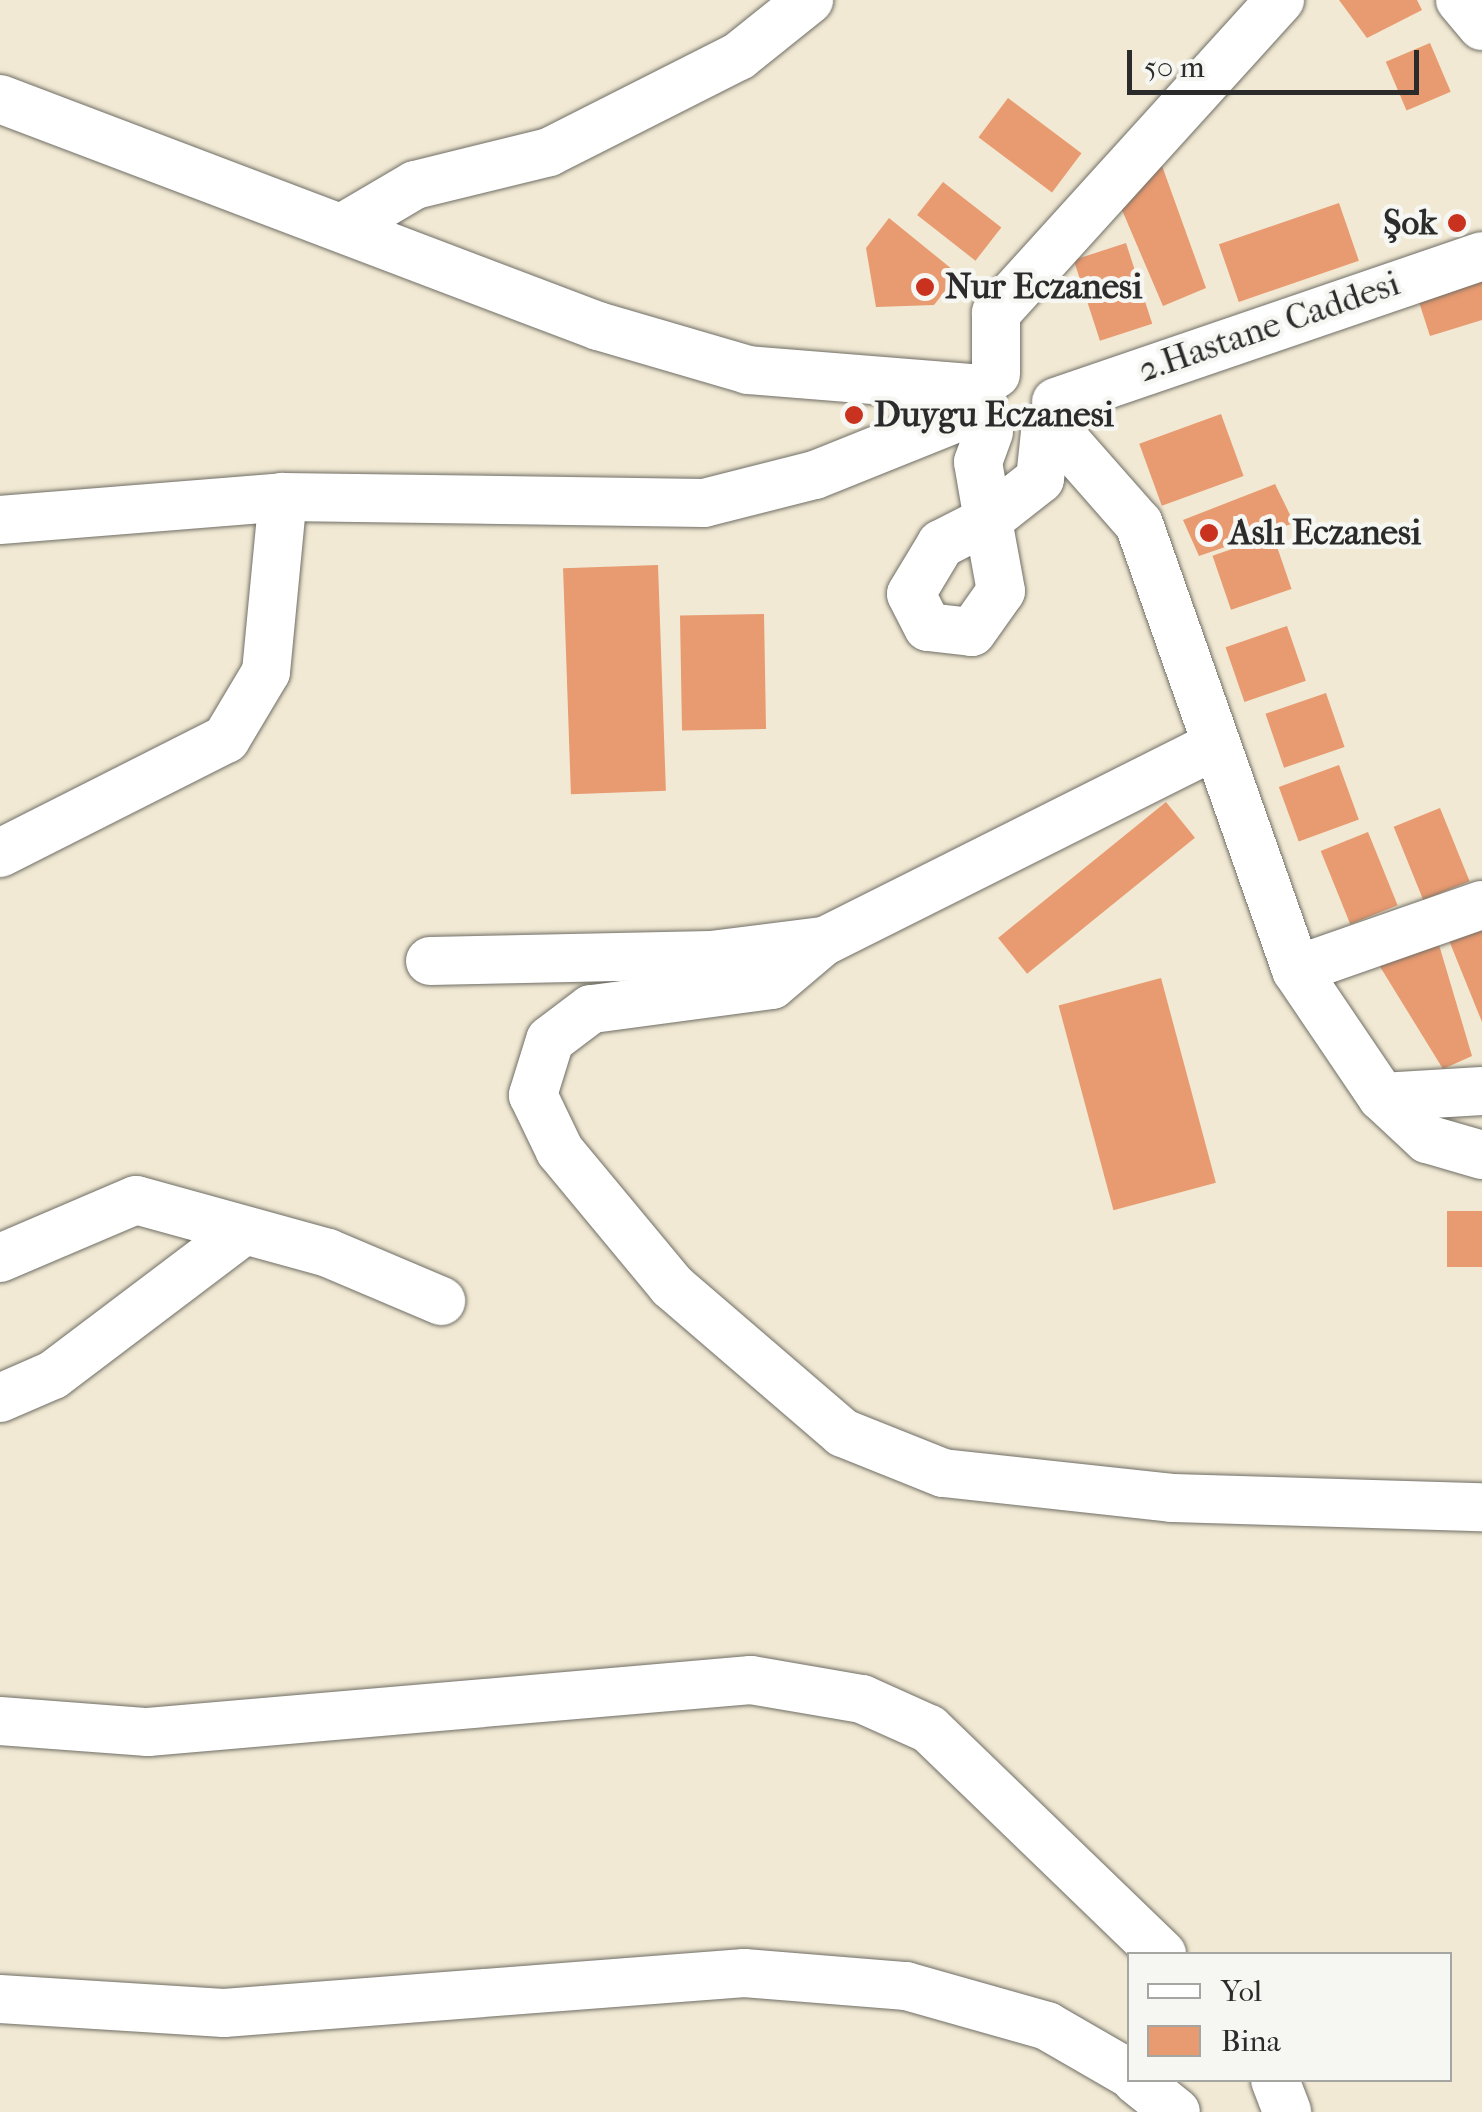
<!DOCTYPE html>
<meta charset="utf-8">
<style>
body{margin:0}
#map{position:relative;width:1482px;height:2112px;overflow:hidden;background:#f1e9d3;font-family:"IM FELL French Canon",serif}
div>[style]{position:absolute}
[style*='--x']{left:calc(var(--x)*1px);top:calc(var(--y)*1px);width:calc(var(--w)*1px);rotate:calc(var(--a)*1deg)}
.building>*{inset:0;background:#e89a70;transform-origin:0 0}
.roads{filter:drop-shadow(0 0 2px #706e66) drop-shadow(0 0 2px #706e66)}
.minor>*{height:48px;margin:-24px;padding:0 24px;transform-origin:24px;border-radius:24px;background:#fff}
.dots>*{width:28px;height:28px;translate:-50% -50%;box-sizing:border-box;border:5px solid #f6f6f2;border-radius:50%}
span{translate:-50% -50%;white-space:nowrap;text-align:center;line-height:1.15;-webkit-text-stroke:9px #f6f6f2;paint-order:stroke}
.poi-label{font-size:35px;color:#2b2b2b;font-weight:700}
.right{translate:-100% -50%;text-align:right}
.left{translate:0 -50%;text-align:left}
.street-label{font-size:35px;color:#2b2b2b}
.legend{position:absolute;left:1127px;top:1952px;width:325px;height:130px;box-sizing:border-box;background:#f6f6f2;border:2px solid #a5a5a2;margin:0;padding:12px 18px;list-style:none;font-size:30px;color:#2b2b2b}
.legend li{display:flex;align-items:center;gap:20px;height:50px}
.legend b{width:50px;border:2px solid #a5a5a2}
.scale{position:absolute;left:1127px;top:50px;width:292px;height:45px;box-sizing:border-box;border:5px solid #2b2b2b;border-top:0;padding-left:12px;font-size:30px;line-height:35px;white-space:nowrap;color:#2b2b2b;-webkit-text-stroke:8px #f6f6f2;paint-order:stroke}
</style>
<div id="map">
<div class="building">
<div style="clip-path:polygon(1339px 0,1417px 0,1422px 10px,1367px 38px)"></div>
<div style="left:1430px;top:43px;width:53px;height:48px;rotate:67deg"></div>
<div style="left:1008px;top:98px;width:92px;height:49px;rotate:37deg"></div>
<div style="clip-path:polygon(1161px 163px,1206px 288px,1163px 306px,1119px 203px)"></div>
<div style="left:943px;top:182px;width:74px;height:42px;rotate:38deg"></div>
<div style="left:1339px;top:203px;width:61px;height:127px;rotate:71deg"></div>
<div style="clip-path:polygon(889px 218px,958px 274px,934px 305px,876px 307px,866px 248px)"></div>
<div style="left:1126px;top:243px;width:85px;height:55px;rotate:72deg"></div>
<div style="clip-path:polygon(1482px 279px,1482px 320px,1430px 336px,1418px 299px)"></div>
<div style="left:1221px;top:414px;width:66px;height:87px;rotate:70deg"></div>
<div style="clip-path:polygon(1275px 484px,1294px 523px,1199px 556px,1183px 520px)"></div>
<div style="left:1273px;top:535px;width:57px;height:64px;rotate:71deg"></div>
<div style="left:658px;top:565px;width:226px;height:95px;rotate:88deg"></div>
<div style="left:764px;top:614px;width:115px;height:84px;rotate:89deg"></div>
<div style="left:1287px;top:626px;width:58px;height:65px;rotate:71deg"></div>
<div style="left:1326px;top:693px;width:57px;height:64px;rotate:71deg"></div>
<div style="left:1339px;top:765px;width:58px;height:64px;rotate:70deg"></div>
<div style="left:1166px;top:802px;width:46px;height:216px;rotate:51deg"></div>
<div style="left:1440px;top:808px;width:79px;height:50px;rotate:68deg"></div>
<div style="left:1368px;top:832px;width:79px;height:51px;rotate:68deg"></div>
<div style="clip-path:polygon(1482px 922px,1482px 1022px,1446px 933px)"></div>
<div style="clip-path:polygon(1437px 938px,1472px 1056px,1443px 1069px,1379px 965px)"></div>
<div style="left:1161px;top:978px;width:212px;height:106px;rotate:75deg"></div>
<div style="left:1482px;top:1211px;width:56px;height:35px;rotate:90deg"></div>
</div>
<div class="roads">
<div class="minor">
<div style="--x:1460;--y:0;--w:34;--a:50"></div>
<div style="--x:0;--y:99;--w:640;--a:20.79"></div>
<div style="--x:598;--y:326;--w:156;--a:16.3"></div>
<div style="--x:748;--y:370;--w:236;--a:4.6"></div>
<div style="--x:347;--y:225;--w:79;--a:-30.5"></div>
<div style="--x:415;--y:185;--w:138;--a:-13.8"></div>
<div style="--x:549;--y:152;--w:213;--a:-26.8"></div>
<div style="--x:739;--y:56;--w:90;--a:-38.7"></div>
<div style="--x:996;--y:374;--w:61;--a:-90"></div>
<div style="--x:996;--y:313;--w:423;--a:-47.8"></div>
<div style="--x:1056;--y:402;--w:450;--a:-18.9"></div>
<div style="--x:1051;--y:424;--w:133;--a:48.7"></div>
<div style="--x:1139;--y:524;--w:473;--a:70.6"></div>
<div style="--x:1296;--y:970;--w:153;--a:55.9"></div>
<div style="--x:1382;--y:1097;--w:62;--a:43"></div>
<div style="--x:1427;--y:1139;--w:57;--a:16.2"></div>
<div style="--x:989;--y:432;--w:32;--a:110"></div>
<div style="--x:978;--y:462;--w:59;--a:80.2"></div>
<div style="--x:988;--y:520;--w:53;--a:152.9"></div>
<div style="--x:941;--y:544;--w:58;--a:121"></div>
<div style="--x:911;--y:594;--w:37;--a:63"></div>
<div style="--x:928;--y:627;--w:44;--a:6.5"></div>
<div style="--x:972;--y:632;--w:50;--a:-54.7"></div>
<div style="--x:1001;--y:591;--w:72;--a:-100.4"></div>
<div style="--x:988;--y:520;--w:66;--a:-38.3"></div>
<div style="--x:1040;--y:479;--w:47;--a:-83.9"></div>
<div style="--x:0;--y:520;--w:284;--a:-4.6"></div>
<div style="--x:283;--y:497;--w:421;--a:0.8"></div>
<div style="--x:704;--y:503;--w:114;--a:-14.2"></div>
<div style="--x:815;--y:475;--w:177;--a:-21.9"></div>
<div style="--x:1210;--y:748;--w:432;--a:153.4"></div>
<div style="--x:824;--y:941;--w:68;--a:139.8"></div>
<div style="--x:772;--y:985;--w:183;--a:172.4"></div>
<div style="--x:591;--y:1009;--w:51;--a:142.9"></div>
<div style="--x:550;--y:1040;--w:58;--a:107.2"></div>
<div style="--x:533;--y:1095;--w:62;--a:64.3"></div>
<div style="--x:560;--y:1151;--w:175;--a:50.3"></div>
<div style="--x:672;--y:1286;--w:225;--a:40.7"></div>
<div style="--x:843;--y:1433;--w:108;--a:21.8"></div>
<div style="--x:943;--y:1473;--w:230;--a:6.2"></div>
<div style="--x:1172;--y:1498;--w:310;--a:1.7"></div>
<div style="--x:0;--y:853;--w:253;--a:-26.8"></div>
<div style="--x:226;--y:739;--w:78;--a:-59.2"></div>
<div style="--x:266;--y:672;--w:176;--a:-84.5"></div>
<div style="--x:430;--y:961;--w:281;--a:-1.2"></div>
<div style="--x:711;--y:955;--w:114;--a:-7.1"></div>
<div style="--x:1296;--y:970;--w:197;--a:-19.3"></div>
<div style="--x:1382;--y:1097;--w:100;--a:-3.4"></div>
<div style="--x:0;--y:1258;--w:148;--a:-23.1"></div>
<div style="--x:136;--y:1200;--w:199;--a:15.4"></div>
<div style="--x:328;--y:1253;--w:123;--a:23"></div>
<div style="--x:0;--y:1398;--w:58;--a:-23.5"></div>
<div style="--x:53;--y:1375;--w:232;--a:-37.1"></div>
<div style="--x:0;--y:1721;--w:148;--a:4.3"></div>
<div style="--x:148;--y:1732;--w:605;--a:-4.93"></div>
<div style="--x:751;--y:1680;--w:113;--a:9.7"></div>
<div style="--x:862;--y:1699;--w:73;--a:24.1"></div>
<div style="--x:929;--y:1729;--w:324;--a:44"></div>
<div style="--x:0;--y:1999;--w:224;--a:3.6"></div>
<div style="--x:224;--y:2013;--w:522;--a:-4.4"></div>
<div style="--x:744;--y:1973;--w:163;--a:4.6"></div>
<div style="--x:906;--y:1986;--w:147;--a:15.8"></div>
<div style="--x:1047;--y:2026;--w:96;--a:30"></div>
<div style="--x:1136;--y:2080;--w:51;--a:38.7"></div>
<div style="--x:1275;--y:2080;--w:34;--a:69"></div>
</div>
</div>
<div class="dots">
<div style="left:1457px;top:223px;background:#c8321e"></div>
<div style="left:925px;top:287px;background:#c8321e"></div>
<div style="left:854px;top:415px;background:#c8321e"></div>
<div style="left:1209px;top:533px;background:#c8321e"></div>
</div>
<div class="poi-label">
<span class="right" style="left:1437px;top:223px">Şok</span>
<span class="left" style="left:945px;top:287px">Nur Eczanesi</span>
<span class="left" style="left:874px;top:415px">Duygu Eczanesi</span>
<span class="left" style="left:1229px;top:533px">Aslı Eczanesi</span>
</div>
<div class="street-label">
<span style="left:1269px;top:327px;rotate:-19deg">2.Hastane Caddesi</span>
</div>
<ul class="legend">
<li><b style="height:12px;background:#fff"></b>Yol</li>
<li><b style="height:28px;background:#e89a70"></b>Bina</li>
</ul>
<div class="scale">50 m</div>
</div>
